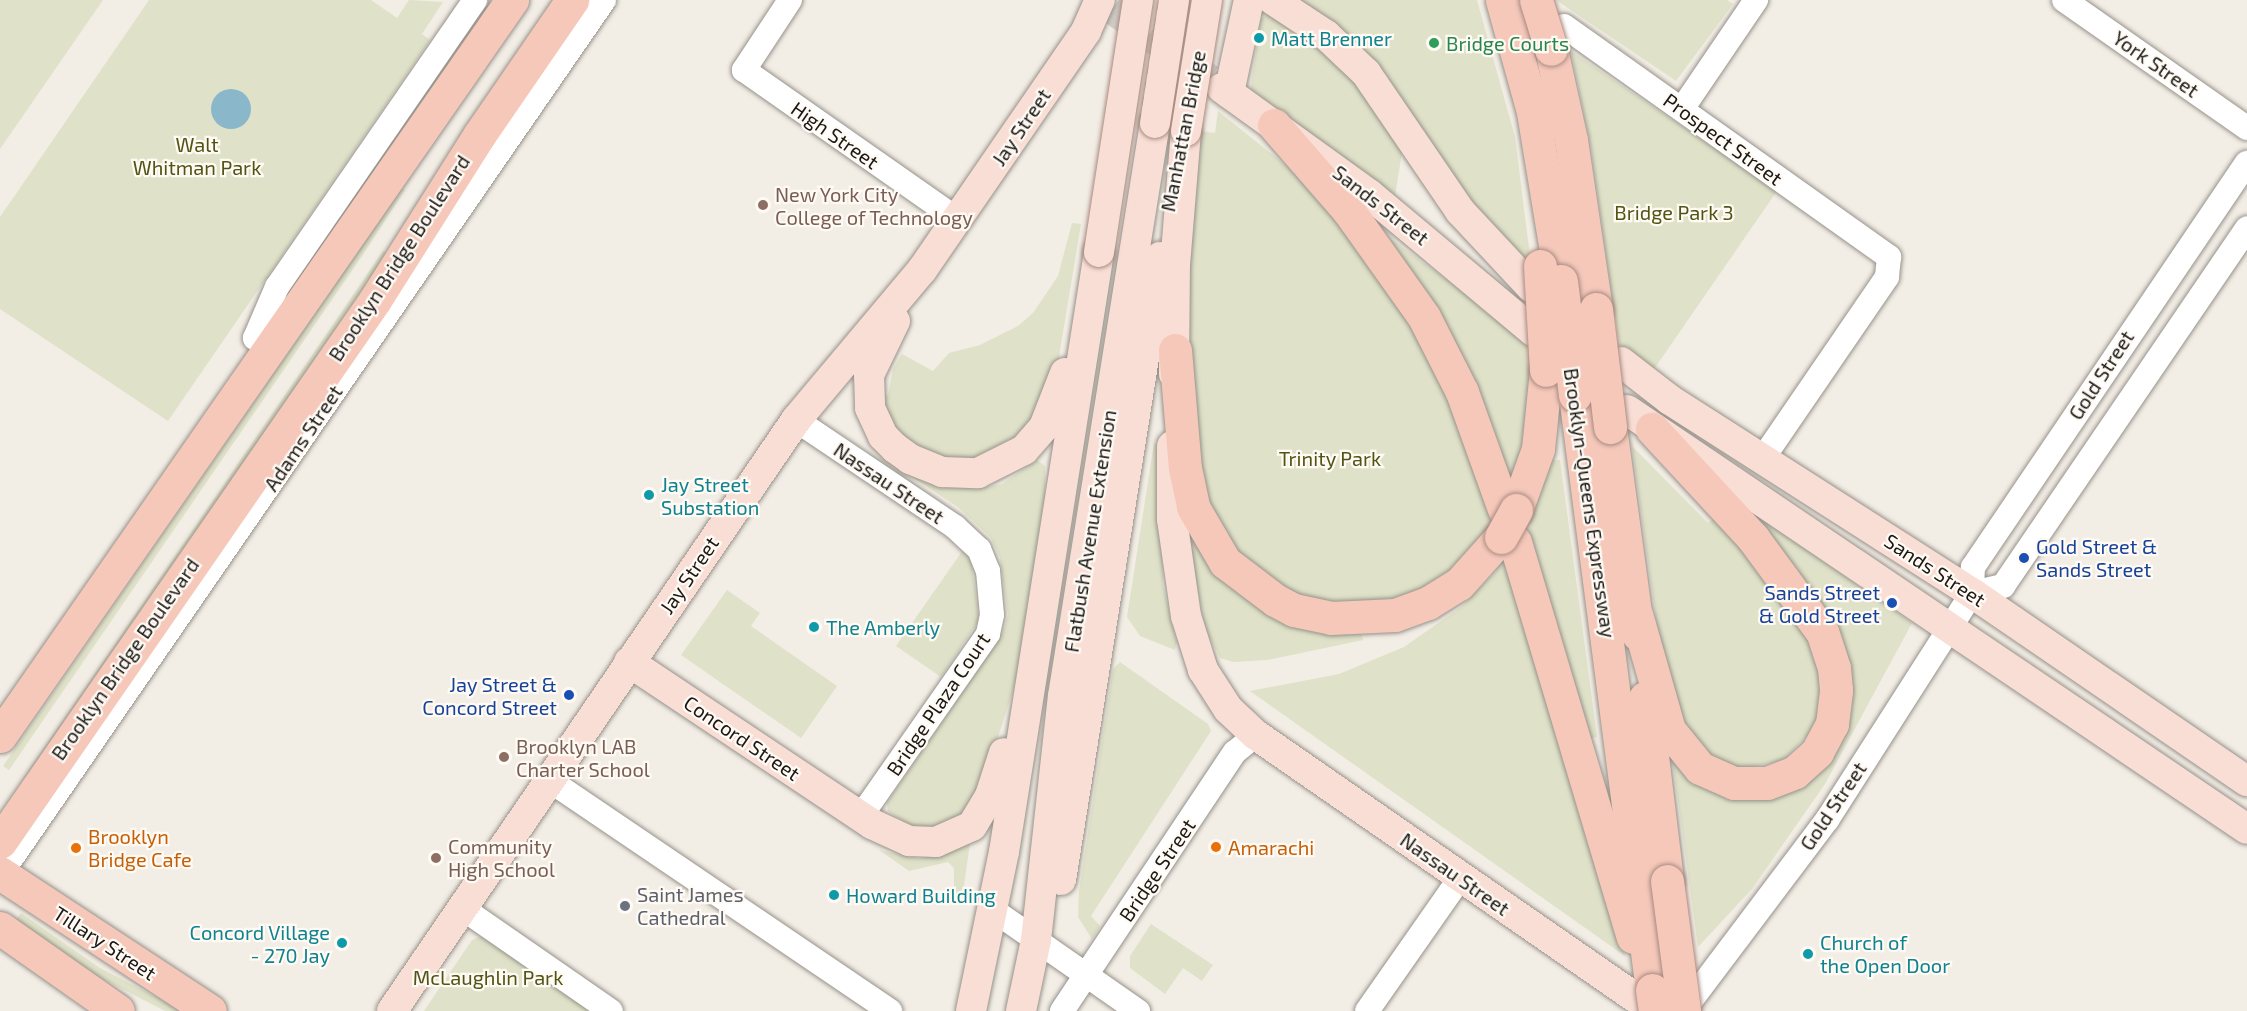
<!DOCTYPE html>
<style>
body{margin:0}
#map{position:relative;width:2247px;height:1011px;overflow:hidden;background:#f2ede5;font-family:"Exo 2",sans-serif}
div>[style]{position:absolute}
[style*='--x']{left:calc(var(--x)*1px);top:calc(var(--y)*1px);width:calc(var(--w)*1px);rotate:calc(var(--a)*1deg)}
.green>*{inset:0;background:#dfe2c8}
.water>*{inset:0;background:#8bb7cb}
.round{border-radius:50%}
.major-tunnel>*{height:30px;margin-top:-15px;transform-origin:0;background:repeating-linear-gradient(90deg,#d1cdc6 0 30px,transparent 0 45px)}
.roads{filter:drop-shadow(0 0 2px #96928a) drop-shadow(0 0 2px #96928a)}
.minor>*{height:24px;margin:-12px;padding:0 12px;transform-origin:12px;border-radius:12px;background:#fff}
.major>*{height:30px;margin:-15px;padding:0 15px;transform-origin:15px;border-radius:15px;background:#f9ded6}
.highway>*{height:33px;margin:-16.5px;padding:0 16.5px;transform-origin:16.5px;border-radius:16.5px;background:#f5c8ba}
.rail>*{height:4.5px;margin-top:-2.25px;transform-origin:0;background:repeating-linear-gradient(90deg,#4d4b47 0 8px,transparent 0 16px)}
.bridges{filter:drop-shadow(0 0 2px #a88a80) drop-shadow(0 0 2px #a88a80)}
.major-bridge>*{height:30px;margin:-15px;padding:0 15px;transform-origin:15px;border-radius:15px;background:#f9ded6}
.highway-bridge>*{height:33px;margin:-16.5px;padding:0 16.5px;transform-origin:16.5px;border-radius:16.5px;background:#f5c8ba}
.dots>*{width:16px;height:16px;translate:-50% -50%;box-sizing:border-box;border:3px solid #fffaf4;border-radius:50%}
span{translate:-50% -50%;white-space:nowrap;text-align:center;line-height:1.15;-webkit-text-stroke:4.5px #fffaf4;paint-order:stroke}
.culture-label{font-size:20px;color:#0d838f}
.left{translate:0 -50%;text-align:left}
.right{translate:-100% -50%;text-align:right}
.leisure-label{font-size:20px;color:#27864d}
.street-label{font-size:20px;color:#191815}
.park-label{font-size:20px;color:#515414}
.education-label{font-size:20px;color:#785e54}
.transit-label{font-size:20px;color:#164399}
.food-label{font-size:20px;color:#c56008}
.worship-label{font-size:20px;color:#5b616d}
</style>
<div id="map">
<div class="green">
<div style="clip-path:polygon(0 0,103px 0,0 149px)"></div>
<div style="clip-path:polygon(149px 0,371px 0,397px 18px,409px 0,443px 2px,422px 34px,430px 40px,168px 421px,0 309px,0 217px)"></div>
<div style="clip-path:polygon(1299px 0,1477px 0,1515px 137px,1531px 264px,1513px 254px)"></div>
<div style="clip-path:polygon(1556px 0,1727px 0,1733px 4px,1676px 81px)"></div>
<div style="clip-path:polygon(1271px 12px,1349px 71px,1403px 146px,1395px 196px,1250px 91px,1261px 19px)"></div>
<div style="clip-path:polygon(1571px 51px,1777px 191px,1652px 372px,1619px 345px,1591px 147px)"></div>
<div style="clip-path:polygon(1218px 111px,1288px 167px,1328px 208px,1424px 342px,1497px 523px,1432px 591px,1330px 611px,1255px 577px,1203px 506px,1186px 307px,1200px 131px,1215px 133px)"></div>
<div style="clip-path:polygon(402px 188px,405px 190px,362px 256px,9px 770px,3px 766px)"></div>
<div style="clip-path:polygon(1072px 223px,1081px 224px,1056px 375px,1028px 430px,984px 458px,954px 462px,901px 439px,880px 397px,888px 395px,893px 369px,902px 354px,933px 371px,949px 353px,980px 345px,1018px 326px,1033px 313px,1058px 276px)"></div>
<div style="clip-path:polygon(1393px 240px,1533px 344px,1534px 393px,1511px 496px,1388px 241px)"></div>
<div style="clip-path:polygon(383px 251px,387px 253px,26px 781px,23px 779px)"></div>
<div style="clip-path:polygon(1154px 443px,1158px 445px,1163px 585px,1177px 642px,1175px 650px,1140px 636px,1127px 617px)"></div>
<div style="clip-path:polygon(1632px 446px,1708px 523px,1717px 516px,1776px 581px,1823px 667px,1819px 724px,1783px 760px,1743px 769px,1722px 764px,1690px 742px,1662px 662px)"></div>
<div style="clip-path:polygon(1037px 460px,1045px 466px,1045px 509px,1018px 675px,989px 765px,968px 816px,926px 831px,908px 825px,888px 811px,887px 803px,1003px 632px,1008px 615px,1000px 558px,991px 538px,958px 507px,892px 464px,939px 486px,975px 489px,1002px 484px)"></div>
<div style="clip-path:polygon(1549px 460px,1560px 460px,1597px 737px,1588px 739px,1523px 530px,1540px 494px)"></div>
<div style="clip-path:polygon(1733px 499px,1912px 623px,1825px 784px,1752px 889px,1698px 947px,1672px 757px,1690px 772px,1818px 771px,1827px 613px,1796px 568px)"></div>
<div style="clip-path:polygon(1182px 519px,1222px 579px,1243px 597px,1267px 612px,1341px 634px,1362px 635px,1363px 640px,1267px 660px,1233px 662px,1220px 658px,1206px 630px)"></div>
<div style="clip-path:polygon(963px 550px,971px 558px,979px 620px,941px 677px,896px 646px)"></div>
<div style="clip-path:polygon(1506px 555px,1622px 941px,1625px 956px,1250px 691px,1339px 674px,1404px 647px,1461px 607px,1494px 574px)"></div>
<div style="clip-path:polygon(727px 590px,760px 613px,751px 626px,837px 686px,801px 738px,681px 655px)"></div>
<div style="clip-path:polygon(1120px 662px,1208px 724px,1211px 731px,1091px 916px,1100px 926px,1092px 939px,1078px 917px,1079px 891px,1113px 669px)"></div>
<div style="clip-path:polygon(970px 843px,963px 892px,954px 894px,954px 868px,948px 862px,909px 871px,879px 850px,919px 859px)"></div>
<div style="clip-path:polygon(21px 913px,100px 968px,183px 1011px,165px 1011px,93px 974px,16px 920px)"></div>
<div style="clip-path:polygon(1151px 924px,1213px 965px,1202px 981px,1183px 968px,1165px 994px,1130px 968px,1130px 956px)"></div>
<div style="clip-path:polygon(482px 936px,596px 1011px,424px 1011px,472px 940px)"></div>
</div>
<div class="water">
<div class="round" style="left:211px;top:89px;width:40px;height:40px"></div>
</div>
<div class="major-tunnel">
<div style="--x:1112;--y:9;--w:128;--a:35.8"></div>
</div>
<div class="roads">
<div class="minor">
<div style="--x:790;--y:0;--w:84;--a:123.3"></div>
<div style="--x:744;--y:70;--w:260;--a:35"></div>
<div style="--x:2064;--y:0;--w:223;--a:35"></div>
<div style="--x:1564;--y:26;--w:399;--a:35.4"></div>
<div style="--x:1889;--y:257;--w:20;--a:96"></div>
<div style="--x:1887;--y:277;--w:223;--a:124.4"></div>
<div style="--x:1682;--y:109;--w:132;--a:-55.8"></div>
<div style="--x:268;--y:347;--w:16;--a:-145"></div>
<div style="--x:255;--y:338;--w:56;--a:-66.7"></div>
<div style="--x:277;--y:287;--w:349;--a:-55.4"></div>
<div style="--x:796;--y:420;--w:192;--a:33.9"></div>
<div style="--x:955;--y:527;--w:33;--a:43"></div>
<div style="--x:979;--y:549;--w:24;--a:68"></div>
<div style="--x:988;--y:571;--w:44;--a:84.8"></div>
<div style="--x:992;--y:615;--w:19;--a:102"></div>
<div style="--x:988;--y:634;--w:210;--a:124.9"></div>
<div style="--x:868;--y:806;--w:15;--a:152"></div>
<div style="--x:1972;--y:593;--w:32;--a:-13"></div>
<div style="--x:2003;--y:586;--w:433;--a:-55.7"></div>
<div style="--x:549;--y:780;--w:412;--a:34.1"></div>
<div style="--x:0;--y:875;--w:1063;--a:-55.38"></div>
<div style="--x:462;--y:908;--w:181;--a:34.7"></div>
<div style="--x:993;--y:910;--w:177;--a:34.9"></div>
<div style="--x:1062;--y:1011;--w:311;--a:-56.3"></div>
<div style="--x:1235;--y:752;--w:27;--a:-39"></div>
<div style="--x:1367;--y:1011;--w:162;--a:-55"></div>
<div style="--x:1683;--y:1011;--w:239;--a:-53"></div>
<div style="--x:1827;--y:820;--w:269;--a:-57.4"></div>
<div style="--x:1972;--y:593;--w:26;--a:-88"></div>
<div style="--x:1973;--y:567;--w:488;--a:-55.9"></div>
</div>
<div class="major">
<div style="--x:1273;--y:0;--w:64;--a:33.4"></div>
<div style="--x:1326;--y:35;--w:55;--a:43.5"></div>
<div style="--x:1366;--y:73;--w:167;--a:55.7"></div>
<div style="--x:1460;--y:211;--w:104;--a:46.9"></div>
<div style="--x:1222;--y:88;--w:181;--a:35.8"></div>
<div style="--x:1369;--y:194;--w:214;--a:39.9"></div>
<div style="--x:1229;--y:93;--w:95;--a:-77.9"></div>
<div style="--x:895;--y:321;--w:60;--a:115.7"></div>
<div style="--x:869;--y:375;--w:33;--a:88"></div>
<div style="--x:870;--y:408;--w:31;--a:65"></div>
<div style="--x:883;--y:436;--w:17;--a:45"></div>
<div style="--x:895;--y:448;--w:19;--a:36"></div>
<div style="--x:910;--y:459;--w:35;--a:22"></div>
<div style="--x:942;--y:472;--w:36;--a:2"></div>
<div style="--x:978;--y:473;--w:51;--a:-26.6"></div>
<div style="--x:1024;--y:450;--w:30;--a:-49"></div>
<div style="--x:1044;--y:427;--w:58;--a:-68.7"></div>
<div style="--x:1621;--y:362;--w:62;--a:37.8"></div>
<div style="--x:1670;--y:400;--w:358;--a:32.6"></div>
<div style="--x:1972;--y:593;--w:333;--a:34.4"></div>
<div style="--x:1174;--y:374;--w:109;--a:-89.5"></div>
<div style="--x:1175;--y:265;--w:134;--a:-85.3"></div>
<div style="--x:1627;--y:410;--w:748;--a:34.05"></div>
<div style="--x:1172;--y:446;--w:73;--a:90"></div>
<div style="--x:1172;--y:519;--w:98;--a:81.8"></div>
<div style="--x:1186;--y:616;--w:57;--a:72.5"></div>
<div style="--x:1203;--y:670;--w:46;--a:57.3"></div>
<div style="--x:1228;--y:709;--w:38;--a:43"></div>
<div style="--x:1256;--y:735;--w:485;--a:34.7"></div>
<div style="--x:629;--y:662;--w:292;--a:33.7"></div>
<div style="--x:872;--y:824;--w:41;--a:24.7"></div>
<div style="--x:909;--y:841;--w:27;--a:2"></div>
<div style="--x:936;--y:842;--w:39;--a:-24"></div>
<div style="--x:972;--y:826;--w:35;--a:-59"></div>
<div style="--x:990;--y:796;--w:45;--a:-72"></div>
<div style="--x:1061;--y:880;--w:631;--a:-80.97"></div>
<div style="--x:392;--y:1011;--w:716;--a:-55.64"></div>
<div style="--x:796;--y:420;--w:196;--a:-50"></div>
<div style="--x:922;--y:270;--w:290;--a:-55.5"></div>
<div style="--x:1086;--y:31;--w:34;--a:-66"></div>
<div style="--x:971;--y:1011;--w:162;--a:-78.3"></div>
<div style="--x:1004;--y:852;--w:607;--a:-81"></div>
<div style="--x:1021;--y:1011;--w:73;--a:-78.1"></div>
<div style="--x:1036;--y:940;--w:245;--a:-83.7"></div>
<div style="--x:1063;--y:696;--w:580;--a:-80.88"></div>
</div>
<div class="highway">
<div style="--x:1502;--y:0;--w:116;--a:74.5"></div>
<div style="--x:1533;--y:112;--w:171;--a:80.6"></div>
<div style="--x:1551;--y:49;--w:93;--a:77.6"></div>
<div style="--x:1571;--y:140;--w:171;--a:81.6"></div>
<div style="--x:1274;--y:125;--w:113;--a:49"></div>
<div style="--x:1348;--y:210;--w:131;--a:54.6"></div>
<div style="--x:1424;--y:317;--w:84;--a:63.1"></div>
<div style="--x:1462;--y:392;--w:124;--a:70.3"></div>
<div style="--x:1175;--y:350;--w:118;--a:85.2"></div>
<div style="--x:1185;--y:468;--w:40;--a:78"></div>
<div style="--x:1193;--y:507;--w:64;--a:59.8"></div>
<div style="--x:1225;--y:562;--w:63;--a:37.2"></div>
<div style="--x:1275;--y:600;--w:21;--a:28"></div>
<div style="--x:1294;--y:610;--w:38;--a:12"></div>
<div style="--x:1331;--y:618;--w:64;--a:-2.7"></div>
<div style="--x:1395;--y:615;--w:35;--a:-20"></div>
<div style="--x:1428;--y:603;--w:36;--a:-32"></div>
<div style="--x:1459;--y:584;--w:63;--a:-48.2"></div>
<div style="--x:1575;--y:395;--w:600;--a:82.63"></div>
<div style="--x:1610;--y:427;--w:209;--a:82.3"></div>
<div style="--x:1516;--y:510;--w:65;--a:-70.2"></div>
<div style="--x:1538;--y:449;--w:79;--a:-84.2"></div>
<div style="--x:1515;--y:542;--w:412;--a:73.4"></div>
<div style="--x:1636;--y:614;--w:121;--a:74.1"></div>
<div style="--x:1669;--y:730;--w:49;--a:50.8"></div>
<div style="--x:1700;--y:768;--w:37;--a:24"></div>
<div style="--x:1734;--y:783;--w:33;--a:0"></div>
<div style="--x:1767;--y:783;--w:30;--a:-21"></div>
<div style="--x:1795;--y:772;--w:30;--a:-42"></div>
<div style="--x:1817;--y:752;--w:32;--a:-62"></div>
<div style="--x:1832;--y:724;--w:34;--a:-83"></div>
<div style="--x:1836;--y:690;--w:22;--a:-95"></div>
<div style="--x:1834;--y:668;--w:38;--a:-108"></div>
<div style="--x:1822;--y:632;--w:117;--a:-126.3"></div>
<div style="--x:1753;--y:538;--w:149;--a:-132.8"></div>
<div style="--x:1645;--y:698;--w:184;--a:83.1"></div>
<div style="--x:0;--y:736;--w:897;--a:-55.18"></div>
<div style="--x:0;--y:842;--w:659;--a:-55.32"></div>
<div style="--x:375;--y:300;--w:196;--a:-57.7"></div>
<div style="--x:480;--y:134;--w:163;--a:-55.5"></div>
<div style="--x:0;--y:873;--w:251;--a:33.3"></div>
<div style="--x:0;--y:928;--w:144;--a:35.1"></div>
</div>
</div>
<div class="rail">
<div style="--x:1130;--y:119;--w:120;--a:-81.4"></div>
<div style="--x:1142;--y:121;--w:122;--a:-81.1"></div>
<div style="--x:1166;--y:125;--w:127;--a:-80.5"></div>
<div style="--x:1178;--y:127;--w:129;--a:-81.1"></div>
</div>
<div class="bridges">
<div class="major-bridge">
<div style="--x:1155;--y:123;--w:124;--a:-81.2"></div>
<div style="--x:1186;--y:131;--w:133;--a:-80.9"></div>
<div style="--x:1099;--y:252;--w:255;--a:-81.2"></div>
</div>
<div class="highway-bridge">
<div style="--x:1536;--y:0;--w:51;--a:73"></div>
<div style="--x:1540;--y:266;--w:104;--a:86.7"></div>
<div style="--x:1561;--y:281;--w:115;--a:83"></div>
<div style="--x:1596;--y:309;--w:119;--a:83.2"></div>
<div style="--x:1501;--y:537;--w:31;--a:-61"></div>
<div style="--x:1667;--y:881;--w:131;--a:82.5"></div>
<div style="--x:1652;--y:990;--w:21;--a:82"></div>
</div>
</div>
<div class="dots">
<div style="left:1259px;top:38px;background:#0f9aa8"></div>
<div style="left:1434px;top:43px;background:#2e9e5b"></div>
<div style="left:763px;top:205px;background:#8d6e63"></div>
<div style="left:649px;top:495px;background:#0f9aa8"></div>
<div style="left:2024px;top:558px;background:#1a4fb4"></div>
<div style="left:1892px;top:603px;background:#1a4fb4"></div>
<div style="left:814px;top:627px;background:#0f9aa8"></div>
<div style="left:569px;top:695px;background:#1a4fb4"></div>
<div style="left:504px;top:757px;background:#8d6e63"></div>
<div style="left:1216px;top:847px;background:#e8710a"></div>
<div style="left:76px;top:848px;background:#e8710a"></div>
<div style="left:436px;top:858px;background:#8d6e63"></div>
<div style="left:834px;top:895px;background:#0f9aa8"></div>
<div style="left:625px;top:906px;background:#6b7280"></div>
<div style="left:342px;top:943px;background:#0f9aa8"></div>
<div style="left:1808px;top:954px;background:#0f9aa8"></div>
</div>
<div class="culture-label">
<span class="left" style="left:1271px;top:38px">Matt Brenner</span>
<span class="left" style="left:661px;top:496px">Jay Street<br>Substation</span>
<span class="left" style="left:826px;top:627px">The Amberly</span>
<span class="left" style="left:846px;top:895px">Howard Building</span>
<span class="right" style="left:330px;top:944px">Concord Village<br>- 270 Jay</span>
<span class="left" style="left:1820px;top:954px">Church of<br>the Open Door</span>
</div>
<div class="leisure-label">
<span class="left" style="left:1446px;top:43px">Bridge Courts</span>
</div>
<div class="street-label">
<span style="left:2156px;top:64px;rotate:35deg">York Street</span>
<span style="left:1021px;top:127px;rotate:-56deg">Jay Street</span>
<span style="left:1183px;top:131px;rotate:-79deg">Manhattan Bridge</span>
<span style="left:835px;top:135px;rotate:35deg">High Street</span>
<span style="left:1723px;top:139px;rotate:36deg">Prospect Street</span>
<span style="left:1381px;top:205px;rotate:38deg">Sands Street</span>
<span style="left:399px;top:258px;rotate:-57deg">Brooklyn Bridge Boulevard</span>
<span style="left:2101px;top:375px;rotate:-57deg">Gold Street</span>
<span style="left:303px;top:438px;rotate:-56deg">Adams Street</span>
<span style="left:889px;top:483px;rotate:34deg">Nassau Street</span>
<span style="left:1590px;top:503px;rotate:82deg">Brooklyn-Queens Expressway</span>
<span style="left:1090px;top:531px;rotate:-81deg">Flatbush Avenue Extension</span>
<span style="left:1935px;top:570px;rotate:33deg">Sands Street</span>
<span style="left:689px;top:575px;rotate:-56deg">Jay Street</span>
<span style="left:125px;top:659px;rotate:-55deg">Brooklyn Bridge Boulevard</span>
<span style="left:938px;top:704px;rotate:-56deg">Bridge Plaza Court</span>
<span style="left:742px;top:738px;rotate:34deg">Concord Street</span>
<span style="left:1833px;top:806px;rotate:-56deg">Gold Street</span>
<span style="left:1157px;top:870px;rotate:-56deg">Bridge Street</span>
<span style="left:1455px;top:874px;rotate:35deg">Nassau Street</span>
<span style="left:105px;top:943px;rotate:33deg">Tillary Street</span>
</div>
<div class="park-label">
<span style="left:197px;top:156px">Walt<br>Whitman Park</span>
<span style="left:1674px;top:212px">Bridge Park 3</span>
<span style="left:1330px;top:458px">Trinity Park</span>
<span style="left:488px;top:977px">McLaughlin Park</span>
</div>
<div class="education-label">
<span class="left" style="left:775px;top:206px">New York City<br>College of Technology</span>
<span class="left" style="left:516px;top:758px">Brooklyn LAB<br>Charter School</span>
<span class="left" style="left:448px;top:858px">Community<br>High School</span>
</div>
<div class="transit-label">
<span class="left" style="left:2036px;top:558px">Gold Street &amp;<br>Sands Street</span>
<span class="right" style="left:1880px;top:604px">Sands Street<br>&amp; Gold Street</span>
<span class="right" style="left:557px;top:696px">Jay Street &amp;<br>Concord Street</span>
</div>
<div class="food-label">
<span class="left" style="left:88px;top:848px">Brooklyn<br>Bridge Cafe</span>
<span class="left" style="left:1228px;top:847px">Amarachi</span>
</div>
<div class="worship-label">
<span class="left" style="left:637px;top:906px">Saint James<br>Cathedral</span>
</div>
</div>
